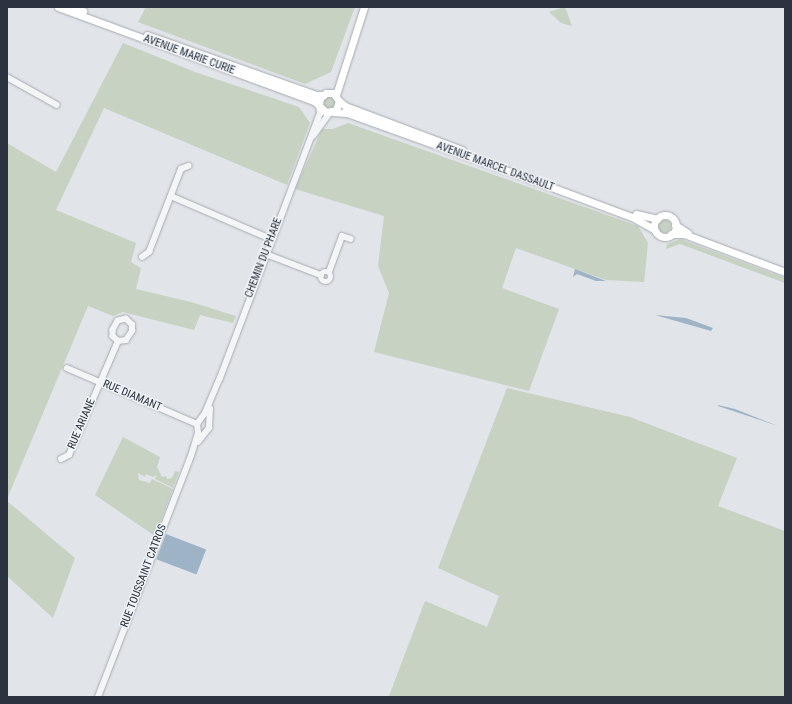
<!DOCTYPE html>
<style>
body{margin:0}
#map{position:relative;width:792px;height:704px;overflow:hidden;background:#e1e4e8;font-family:"Roboto Condensed",sans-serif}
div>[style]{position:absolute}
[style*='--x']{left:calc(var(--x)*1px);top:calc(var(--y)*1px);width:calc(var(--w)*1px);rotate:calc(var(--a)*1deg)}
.green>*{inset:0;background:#c7d2c2}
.round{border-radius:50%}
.water>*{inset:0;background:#9eb4c6;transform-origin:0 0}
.roads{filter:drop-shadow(0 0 1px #a6abb2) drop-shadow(0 0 1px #a6abb2)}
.minor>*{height:5.5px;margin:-2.75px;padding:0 2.75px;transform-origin:2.75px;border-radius:2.75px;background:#f3f5f7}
.minor>.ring{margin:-2.75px;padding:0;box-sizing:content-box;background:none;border:5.5px solid #f3f5f7;border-radius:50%}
.major>*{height:7px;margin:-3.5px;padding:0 3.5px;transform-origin:3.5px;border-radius:3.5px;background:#fff}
.major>.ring{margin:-3.5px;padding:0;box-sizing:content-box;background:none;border:7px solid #fff;border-radius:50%}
span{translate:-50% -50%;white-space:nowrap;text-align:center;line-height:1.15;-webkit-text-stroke:3px #f0f3f6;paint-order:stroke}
.street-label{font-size:11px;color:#2a333f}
.frame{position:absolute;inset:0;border:8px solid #2a333f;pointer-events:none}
</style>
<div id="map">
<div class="green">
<div style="clip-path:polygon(146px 7px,355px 7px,331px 72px,305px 84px,138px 22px)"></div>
<div style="clip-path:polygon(565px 7px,572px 26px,561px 23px,549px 12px)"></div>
<div style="clip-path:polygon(123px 43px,195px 72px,299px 107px,310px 123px,287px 185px,104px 108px,56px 210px,136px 243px,131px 262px,141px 268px,136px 289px,191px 302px,236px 316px,233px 323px,200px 315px,194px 330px,123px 312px,113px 316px,88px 306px,7px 499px,7px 143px,56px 172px)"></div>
<div style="clip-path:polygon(327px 96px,335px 99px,335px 106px,330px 110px,322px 106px,322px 101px)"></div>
<div style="clip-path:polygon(348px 123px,638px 226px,648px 243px,644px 282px,606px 280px,516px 248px,502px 288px,559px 309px,529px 391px,374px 352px,389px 293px,378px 266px,384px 216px,295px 189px,322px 129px,333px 129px)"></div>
<div class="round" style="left:657px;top:219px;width:14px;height:14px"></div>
<div style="clip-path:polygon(680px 239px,785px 278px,785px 283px,680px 244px,666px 249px,667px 244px)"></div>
<div style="clip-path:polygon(507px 388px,630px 417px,737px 458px,718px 506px,785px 531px,785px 697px,389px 696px,425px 601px,487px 627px,499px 596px,438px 568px)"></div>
<div style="clip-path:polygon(123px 437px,160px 457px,157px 467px,162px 477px,166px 476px,167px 479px,172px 478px,175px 471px,179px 472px,173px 488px,155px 479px,157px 475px,153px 477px,146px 474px,145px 477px,138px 473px,139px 480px,150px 483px,152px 479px,173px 489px,155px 536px,95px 495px)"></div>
<div style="clip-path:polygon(7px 501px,75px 558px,53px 618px,7px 576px)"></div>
</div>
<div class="water">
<div style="clip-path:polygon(575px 269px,606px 281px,596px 281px,577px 274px,573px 277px)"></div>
<div style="clip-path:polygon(655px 315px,686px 318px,713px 328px,711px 331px)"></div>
<div style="clip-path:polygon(718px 405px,735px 409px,778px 426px,718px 406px)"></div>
<div style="left:166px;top:534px;width:43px;height:27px;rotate:21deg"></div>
</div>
<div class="roads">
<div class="minor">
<div style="--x:7;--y:77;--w:57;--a:29.2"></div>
<div style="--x:313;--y:136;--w:29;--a:-54"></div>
<div style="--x:171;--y:196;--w:109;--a:23.3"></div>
<div style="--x:266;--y:254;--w:59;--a:20.9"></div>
<div style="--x:142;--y:257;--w:9;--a:-36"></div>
<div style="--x:149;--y:252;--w:89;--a:-68.9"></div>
<div style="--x:181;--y:169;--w:8;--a:-23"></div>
<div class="ring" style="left:320.5px;top:271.5px;width:5.5px;height:5.5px"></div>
<div style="--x:329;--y:272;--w:38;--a:-70"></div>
<div style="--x:342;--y:236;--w:9;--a:18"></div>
<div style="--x:67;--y:368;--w:142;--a:23.3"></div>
<div style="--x:198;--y:442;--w:18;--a:-52"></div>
<div style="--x:209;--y:428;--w:19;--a:-87"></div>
<div style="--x:61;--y:459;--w:9;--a:-27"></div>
<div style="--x:69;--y:455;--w:124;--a:-66.7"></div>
<div style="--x:118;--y:341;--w:8;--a:-7"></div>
<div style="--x:126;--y:340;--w:11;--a:-56"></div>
<div style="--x:132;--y:331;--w:6;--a:-90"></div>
<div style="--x:132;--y:325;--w:8;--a:-135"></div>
<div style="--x:126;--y:319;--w:8;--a:166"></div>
<div style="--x:118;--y:321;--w:10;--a:119"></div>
<div style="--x:113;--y:330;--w:6;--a:90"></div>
<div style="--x:113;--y:336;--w:7;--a:45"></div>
<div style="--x:98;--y:697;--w:258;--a:-68.9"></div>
<div style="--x:191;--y:456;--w:24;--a:-73"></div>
<div style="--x:198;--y:433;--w:9;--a:-96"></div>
<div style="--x:197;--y:424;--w:14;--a:-54"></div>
<div style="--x:205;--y:413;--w:38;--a:-67"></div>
<div style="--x:220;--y:378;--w:282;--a:-69.3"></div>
<div style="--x:320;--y:114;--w:9;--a:-96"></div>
</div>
<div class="major">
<div style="--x:58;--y:7;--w:273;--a:20.2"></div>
<div style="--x:314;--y:101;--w:16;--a:43"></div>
<div style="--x:326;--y:112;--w:10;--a:-11"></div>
<div style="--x:336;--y:110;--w:9;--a:-72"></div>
<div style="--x:339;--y:101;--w:10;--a:-127"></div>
<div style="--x:333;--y:93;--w:7;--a:180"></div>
<div style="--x:326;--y:93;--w:8;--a:140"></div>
<div style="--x:320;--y:98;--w:7;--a:98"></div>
<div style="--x:72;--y:7;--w:12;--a:20"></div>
<div style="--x:147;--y:35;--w:179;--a:19.5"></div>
<div style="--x:316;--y:95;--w:7;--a:0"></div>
<div style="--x:336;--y:95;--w:92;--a:-72.3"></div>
<div style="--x:339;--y:101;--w:8;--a:40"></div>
<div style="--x:345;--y:106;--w:125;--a:20.6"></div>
<div style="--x:333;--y:112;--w:14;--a:4"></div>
<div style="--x:347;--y:113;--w:183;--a:19.8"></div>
<div style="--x:519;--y:175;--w:121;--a:20.4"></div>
<div style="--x:632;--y:217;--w:25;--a:29"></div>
<div style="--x:636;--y:214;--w:22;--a:13"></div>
<div class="ring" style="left:654px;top:215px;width:15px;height:15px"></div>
<div style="--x:675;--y:225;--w:15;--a:32"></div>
<div style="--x:671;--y:234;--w:13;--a:0"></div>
<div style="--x:684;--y:234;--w:108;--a:20.6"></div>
</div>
</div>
<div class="street-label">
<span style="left:189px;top:55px;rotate:20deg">AVENUE MARIE CURIE</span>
<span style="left:495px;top:167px;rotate:20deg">AVENUE MARCEL DASSAULT</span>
<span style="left:264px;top:258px;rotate:-69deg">CHEMIN DU PHARE</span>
<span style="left:132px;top:396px;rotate:23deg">RUE DIAMANT</span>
<span style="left:82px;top:424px;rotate:-67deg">RUE ARIANE</span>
<span style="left:144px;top:576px;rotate:-69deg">RUE TOUSSAINT CATROS</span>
</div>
<div class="frame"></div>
</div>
